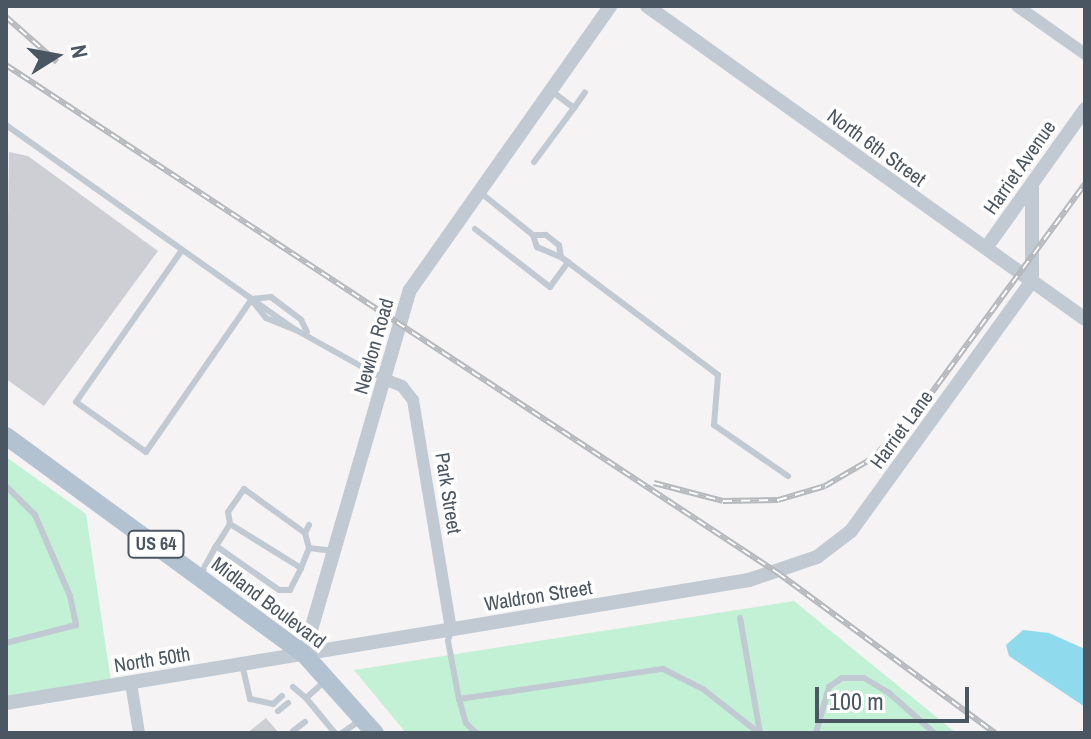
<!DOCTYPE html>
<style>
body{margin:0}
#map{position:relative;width:1091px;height:739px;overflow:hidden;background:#f5f3f3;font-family:"Archivo Narrow",sans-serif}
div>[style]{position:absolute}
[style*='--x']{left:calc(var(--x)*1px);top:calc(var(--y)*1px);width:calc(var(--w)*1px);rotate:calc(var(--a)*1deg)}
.green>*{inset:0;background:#c3f1d5}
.water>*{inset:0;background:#90daee}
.building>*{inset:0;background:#cdcfd5}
.service>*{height:6px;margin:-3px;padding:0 3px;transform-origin:3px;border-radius:3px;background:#c1cad2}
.minor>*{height:12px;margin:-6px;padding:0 6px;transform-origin:6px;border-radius:6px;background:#c1cad2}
.tertiary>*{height:14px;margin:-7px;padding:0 7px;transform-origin:7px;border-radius:7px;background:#c1cad2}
.primary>*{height:18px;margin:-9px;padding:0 9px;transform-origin:9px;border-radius:9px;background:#b3c2d1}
.rail>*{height:6px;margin-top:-3px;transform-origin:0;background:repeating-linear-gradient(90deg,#fff 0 9px,#b5b8bd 0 18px);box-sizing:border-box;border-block:2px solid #b5b8bd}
span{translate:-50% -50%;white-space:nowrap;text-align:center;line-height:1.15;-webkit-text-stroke:7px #fff;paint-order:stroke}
.shield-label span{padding:2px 6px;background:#fff;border:2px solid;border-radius:6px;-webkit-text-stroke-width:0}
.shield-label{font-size:18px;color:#4a5661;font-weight:700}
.street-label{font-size:20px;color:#4a5661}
.frame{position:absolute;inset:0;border:8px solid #4a5661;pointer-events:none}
.north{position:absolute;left:16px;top:16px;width:80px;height:80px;-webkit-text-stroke:6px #fff;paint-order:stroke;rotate:79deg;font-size:22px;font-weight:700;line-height:32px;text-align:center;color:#4a5661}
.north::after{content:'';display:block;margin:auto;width:28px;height:36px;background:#4a5661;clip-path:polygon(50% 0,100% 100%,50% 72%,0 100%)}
.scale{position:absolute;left:815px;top:687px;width:154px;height:36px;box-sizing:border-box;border:4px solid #4a5661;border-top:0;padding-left:10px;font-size:24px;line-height:28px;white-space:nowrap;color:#4a5661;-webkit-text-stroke:6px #fff;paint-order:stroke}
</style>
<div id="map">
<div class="green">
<div style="clip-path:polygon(6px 457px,86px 514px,111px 682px,6px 699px)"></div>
<div style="clip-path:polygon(794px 601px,956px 733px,406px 733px,354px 670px)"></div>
</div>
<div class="water">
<div style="clip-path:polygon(1023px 630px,1049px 633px,1085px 649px,1085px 707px,1009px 656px,1006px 645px)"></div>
</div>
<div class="building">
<div style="clip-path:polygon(9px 152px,28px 156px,158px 251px,44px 406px,6px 379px)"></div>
<div style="clip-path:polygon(266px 718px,279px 733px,247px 733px)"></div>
</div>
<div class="service">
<div style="--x:574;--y:108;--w:19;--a:-55"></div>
<div style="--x:6;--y:125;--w:355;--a:35.3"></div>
<div style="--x:296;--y:330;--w:101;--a:29.1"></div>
<div style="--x:534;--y:162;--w:67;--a:-53.5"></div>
<div style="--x:574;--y:108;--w:30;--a:-143"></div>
<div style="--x:481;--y:193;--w:67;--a:38.9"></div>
<div style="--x:533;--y:235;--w:13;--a:72"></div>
<div style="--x:537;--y:247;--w:26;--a:23"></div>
<div style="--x:561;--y:257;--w:196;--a:36.9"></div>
<div style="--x:718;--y:375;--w:50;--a:94.6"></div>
<div style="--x:714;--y:425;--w:90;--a:34.6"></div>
<div style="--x:475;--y:229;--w:95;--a:37.7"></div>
<div style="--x:550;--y:287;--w:31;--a:-54"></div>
<div style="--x:533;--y:235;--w:13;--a:0"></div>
<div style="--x:546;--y:235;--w:16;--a:38"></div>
<div style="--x:559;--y:245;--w:12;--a:81"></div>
<div style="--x:182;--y:250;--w:185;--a:124.9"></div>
<div style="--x:76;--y:402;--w:86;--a:35.5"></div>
<div style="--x:146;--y:452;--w:186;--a:-55.3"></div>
<div style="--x:252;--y:299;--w:19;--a:-6"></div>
<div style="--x:271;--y:297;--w:38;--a:37"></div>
<div style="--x:301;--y:320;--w:13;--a:63"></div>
<div style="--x:254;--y:303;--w:19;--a:51"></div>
<div style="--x:266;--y:318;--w:32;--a:22"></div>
<div style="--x:6;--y:486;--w:41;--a:45"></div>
<div style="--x:35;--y:515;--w:88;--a:66.6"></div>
<div style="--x:70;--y:596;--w:30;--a:78"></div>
<div style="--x:76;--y:625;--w:72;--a:165.6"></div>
<div style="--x:230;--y:524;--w:12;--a:-99"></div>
<div style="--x:228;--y:512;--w:28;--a:-55"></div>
<div style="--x:244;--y:489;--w:75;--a:35.8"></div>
<div style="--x:309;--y:548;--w:16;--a:-105"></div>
<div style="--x:305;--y:533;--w:9;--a:-63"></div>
<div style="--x:301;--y:568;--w:84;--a:-148.2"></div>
<div style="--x:230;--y:524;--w:26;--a:122"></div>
<div style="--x:216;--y:546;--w:77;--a:34.9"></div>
<div style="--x:279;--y:590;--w:11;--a:0"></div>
<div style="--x:290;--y:590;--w:25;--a:-63"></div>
<div style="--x:301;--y:568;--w:22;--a:-68"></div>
<div style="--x:309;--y:548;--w:23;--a:7"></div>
<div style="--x:201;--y:574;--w:32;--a:-62"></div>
<div style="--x:740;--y:618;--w:117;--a:80.1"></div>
<div style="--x:451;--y:629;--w:12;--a:104"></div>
<div style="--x:448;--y:641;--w:59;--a:79.3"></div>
<div style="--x:459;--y:699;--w:25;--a:74"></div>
<div style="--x:466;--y:723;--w:14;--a:45"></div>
<div style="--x:242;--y:664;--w:36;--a:77"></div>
<div style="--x:250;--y:699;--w:24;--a:12"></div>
<div style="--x:273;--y:704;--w:12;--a:-42"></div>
<div style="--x:325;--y:681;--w:25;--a:138"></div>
<div style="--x:306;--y:698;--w:45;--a:50.4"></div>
<div style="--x:293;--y:687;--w:17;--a:40"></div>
<div style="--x:459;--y:699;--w:206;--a:-8.4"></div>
<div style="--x:663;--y:669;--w:45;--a:26.6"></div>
<div style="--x:703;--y:689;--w:71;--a:38.2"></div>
<div style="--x:278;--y:711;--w:13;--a:-39"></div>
<div style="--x:293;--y:731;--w:15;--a:-37"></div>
<div style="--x:342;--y:733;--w:21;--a:-35"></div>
<div style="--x:816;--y:733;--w:48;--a:-74.2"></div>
<div style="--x:829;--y:687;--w:16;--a:-35"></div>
<div style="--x:842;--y:678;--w:22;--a:0"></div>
<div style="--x:864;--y:678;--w:29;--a:31"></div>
<div style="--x:889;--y:693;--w:60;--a:41.6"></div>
</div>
<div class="minor">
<div style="--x:1017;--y:6;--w:83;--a:35.2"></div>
<div style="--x:384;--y:379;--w:19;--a:21"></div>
<div style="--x:402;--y:386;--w:18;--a:52"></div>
<div style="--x:413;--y:400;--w:232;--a:80.6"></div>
<div style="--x:131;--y:683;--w:51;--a:80.9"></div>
</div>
<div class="tertiary">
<div style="--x:647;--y:6;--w:538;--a:35.55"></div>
<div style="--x:986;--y:248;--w:171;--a:-54.5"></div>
<div style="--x:304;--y:654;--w:379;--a:-73.8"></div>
<div style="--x:410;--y:290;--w:347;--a:-54.8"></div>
<div style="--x:6;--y:703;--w:753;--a:-9.4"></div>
<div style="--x:749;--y:580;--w:72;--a:-18.7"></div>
<div style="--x:817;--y:557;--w:43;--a:-37.4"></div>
<div style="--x:851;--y:531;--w:309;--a:-54.1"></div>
<div style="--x:1032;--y:281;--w:97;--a:-90"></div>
</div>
<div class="primary">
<div style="--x:6;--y:436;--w:369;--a:36.2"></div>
<div style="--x:304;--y:654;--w:106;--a:48.1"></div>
</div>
<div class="rail">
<div style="--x:6;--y:17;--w:68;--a:41.4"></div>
<div style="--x:6;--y:65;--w:924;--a:33.35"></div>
<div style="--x:778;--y:573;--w:270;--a:36.4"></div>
<div style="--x:654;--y:483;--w:71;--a:14.6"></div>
<div style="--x:723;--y:501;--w:55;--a:-1"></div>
<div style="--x:778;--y:500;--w:49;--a:-16.6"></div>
<div style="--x:825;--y:486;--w:56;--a:-30.3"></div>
<div style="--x:873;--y:458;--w:80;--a:-47.5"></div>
<div style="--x:927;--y:399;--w:267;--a:-53.7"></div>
</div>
<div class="shield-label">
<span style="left:156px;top:544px">US 64</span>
</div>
<div class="street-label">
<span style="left:877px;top:147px;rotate:36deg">North 6th Street</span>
<span style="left:1019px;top:167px;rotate:-55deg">Harriet Avenue</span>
<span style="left:373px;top:346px;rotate:-74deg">Newlon Road</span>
<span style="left:901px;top:429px;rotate:-54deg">Harriet Lane</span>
<span style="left:449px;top:493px;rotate:81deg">Park Street</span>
<span style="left:538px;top:595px;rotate:-9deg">Waldron Street</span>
<span style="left:269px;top:602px;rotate:37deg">Midland Boulevard</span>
<span style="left:152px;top:659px;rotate:-9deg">North 50th</span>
</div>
<div class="frame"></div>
<div class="north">N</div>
<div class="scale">100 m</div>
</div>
